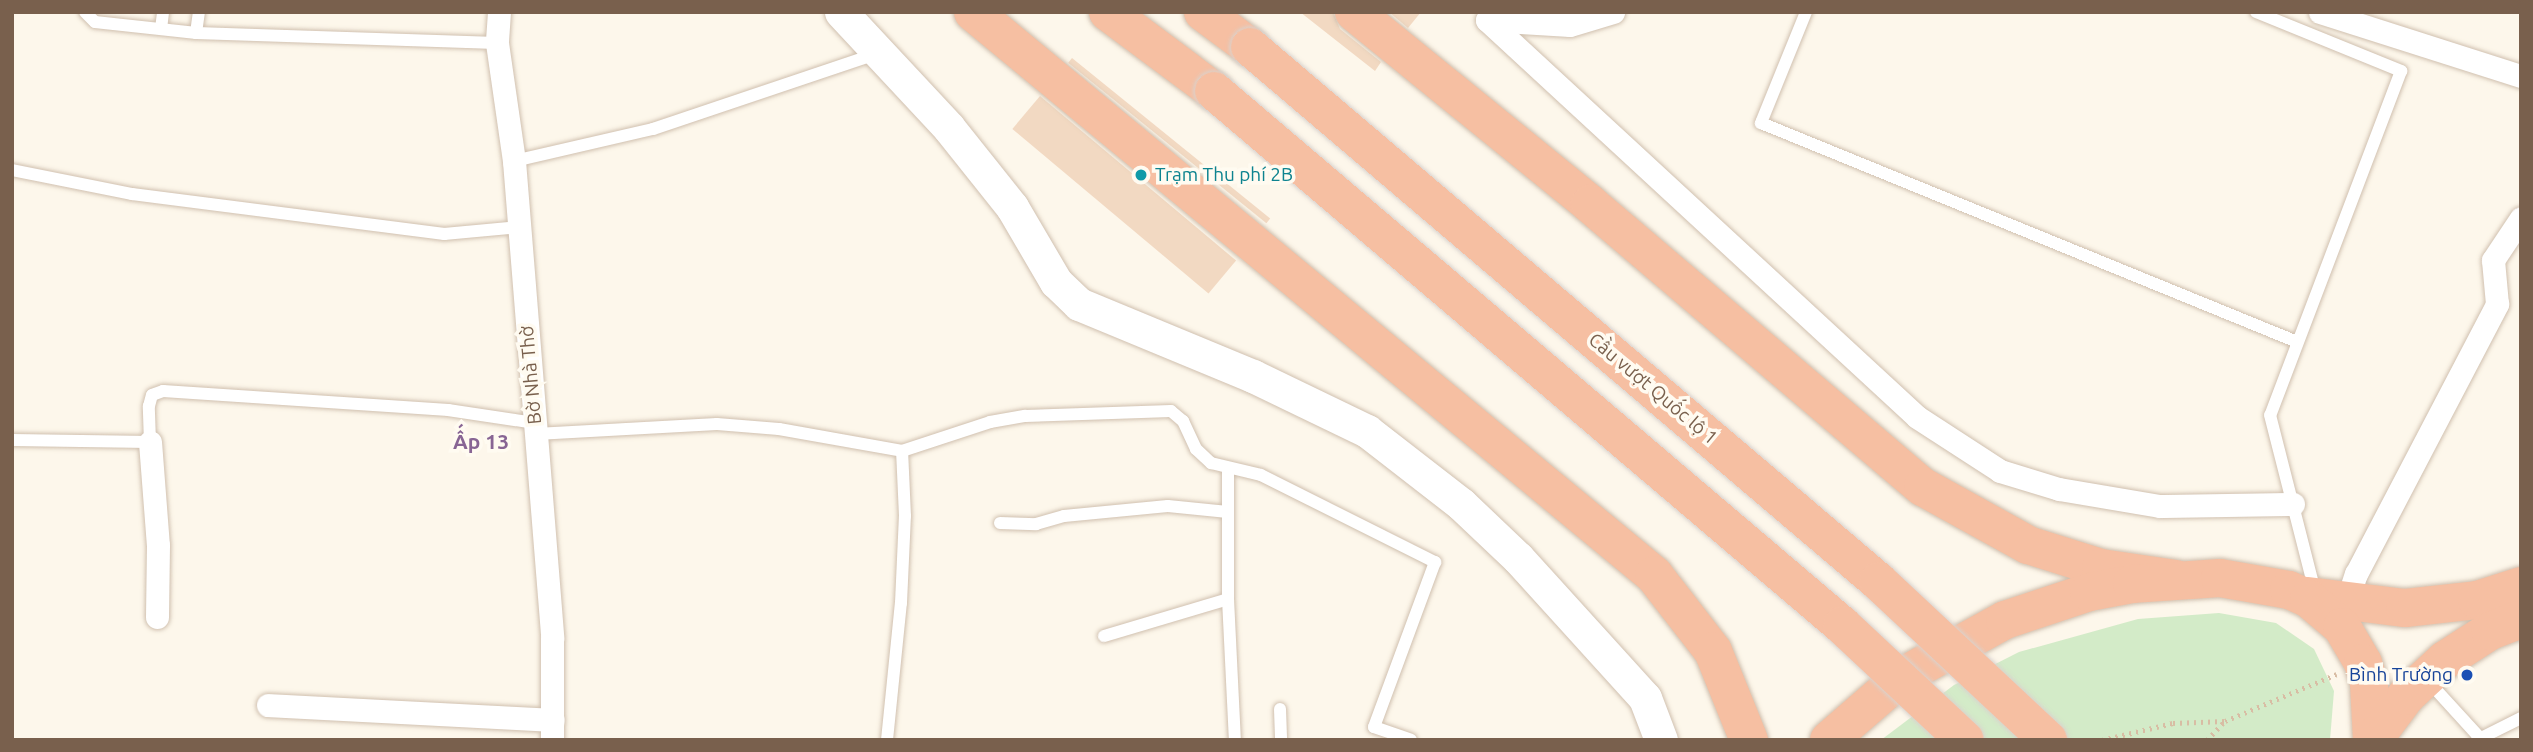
<!DOCTYPE html>
<meta charset="utf-8">
<style>
body{margin:0}
#map{position:relative;width:2533px;height:752px;overflow:hidden;background:#fdf7eb;font-family:Ubuntu,sans-serif}
div>[style]{position:absolute}
[style*='--x']{left:calc(var(--x)*1px);top:calc(var(--y)*1px);width:calc(var(--w)*1px);rotate:calc(var(--a)*1deg)}
.green>*{inset:0;background:#d3ebc8}
.building>*{inset:0;background:#f2d9c2;transform-origin:0 0}
.path>*{height:4.5px;margin-top:-2.25px;transform-origin:0;background:repeating-linear-gradient(90deg,#d8bda4 0 2px,transparent 0 7px)}
.roads{filter:drop-shadow(0 0 2px #d0c0af) drop-shadow(0 0 2px #d0c0af)}
.lane>*{height:12px;margin:-6px;padding:0 6px;transform-origin:6px;border-radius:6px;background:#fff}
.street>*{height:23px;margin:-11.5px;padding:0 11.5px;transform-origin:11.5px;border-radius:11.5px;background:#fff}
.secondary>*{height:33px;margin:-16.5px;padding:0 16.5px;transform-origin:16.5px;border-radius:16.5px;background:#fff}
.highway>*{height:38px;margin:-19px;padding:0 19px;transform-origin:19px;border-radius:19px;background:#f6bfa2}
.bridges{filter:drop-shadow(0 0 2px #d9d2cd) drop-shadow(0 0 2px #d9d2cd)}
.highway-bridge>*{height:38px;margin:-19px;padding:0 19px;transform-origin:19px;border-radius:19px;background:#f6bfa2}
.dots>*{width:19px;height:19px;translate:-50% -50%;box-sizing:border-box;border:4px solid #fffbf1;border-radius:50%}
span{translate:-50% -50%;white-space:nowrap;text-align:center;line-height:1.15;-webkit-text-stroke:7px #fffbf1;paint-order:stroke}
.culture-label{font-size:19px;color:#0d838f}
.left{translate:0 -50%;text-align:left}
.street-label{font-size:19px;color:#79604d}
.transit-label{font-size:19px;color:#164399}
.right{translate:-100% -50%;text-align:right}
.neighbourhood-label{font-size:21px;color:#886594;font-weight:700}
.frame{position:absolute;inset:0;border:14px solid #79604d;pointer-events:none}
</style>
<div id="map">
<div class="green">
<div style="clip-path:polygon(2219px 613px,2276px 623px,2314px 649px,2334px 691px,2330px 740px,1881px 740px,1954px 685px,2019px 652px,2138px 619px)"></div>
</div>
<div class="building">
<div style="clip-path:polygon(1300px 12px,1333px 12px,1340px 29px,1381px 62px,1375px 71px)"></div>
<div style="clip-path:polygon(1389px 12px,1421px 12px,1408px 28px)"></div>
<div style="left:1072px;top:58px;width:255px;height:6px;rotate:39deg"></div>
<div style="left:1040px;top:96px;width:256px;height:43px;rotate:40deg"></div>
</div>
<div class="path">
<div style="--x:2102;--y:740;--w:73;--a:-13.5"></div>
<div style="--x:2173;--y:723;--w:52;--a:-2.2"></div>
<div style="--x:2225;--y:721;--w:121;--a:-22.8"></div>
<div style="--x:2207;--y:740;--w:26;--a:-47"></div>
</div>
<div class="roads">
<div class="lane">
<div style="--x:85;--y:12;--w:14;--a:45"></div>
<div style="--x:95;--y:22;--w:102;--a:6.2"></div>
<div style="--x:196;--y:33;--w:301;--a:1.9"></div>
<div style="--x:1806;--y:12;--w:120;--a:112.1"></div>
<div style="--x:1761;--y:123;--w:577;--a:22.21"></div>
<div style="--x:2256;--y:12;--w:157;--a:22.1"></div>
<div style="--x:2401;--y:71;--w:368;--a:110.8"></div>
<div style="--x:2270;--y:415;--w:182;--a:75.7"></div>
<div style="--x:161;--y:29;--w:17;--a:-83"></div>
<div style="--x:196;--y:33;--w:21;--a:-82"></div>
<div style="--x:514;--y:161;--w:143;--a:-13"></div>
<div style="--x:653;--y:129;--w:235;--a:-18.6"></div>
<div style="--x:12;--y:170;--w:122;--a:11.3"></div>
<div style="--x:132;--y:194;--w:315;--a:7.3"></div>
<div style="--x:444;--y:234;--w:76;--a:-5.3"></div>
<div style="--x:536;--y:434;--w:181;--a:-3.2"></div>
<div style="--x:717;--y:424;--w:62;--a:4.6"></div>
<div style="--x:779;--y:429;--w:125;--a:10.1"></div>
<div style="--x:902;--y:451;--w:93;--a:-18.2"></div>
<div style="--x:990;--y:422;--w:36;--a:-10"></div>
<div style="--x:1025;--y:416;--w:146;--a:-2"></div>
<div style="--x:1171;--y:411;--w:16;--a:40"></div>
<div style="--x:1183;--y:421;--w:31;--a:65"></div>
<div style="--x:1196;--y:449;--w:21;--a:43"></div>
<div style="--x:1211;--y:463;--w:51;--a:13.5"></div>
<div style="--x:1261;--y:475;--w:195;--a:26.6"></div>
<div style="--x:1435;--y:562;--w:176;--a:110.3"></div>
<div style="--x:1374;--y:727;--w:39;--a:19"></div>
<div style="--x:12;--y:440;--w:138;--a:0.8"></div>
<div style="--x:150;--y:442;--w:36;--a:-92"></div>
<div style="--x:149;--y:406;--w:11;--a:-75"></div>
<div style="--x:152;--y:395;--w:12;--a:-20"></div>
<div style="--x:163;--y:391;--w:286;--a:3.8"></div>
<div style="--x:448;--y:410;--w:88;--a:8.5"></div>
<div style="--x:1228;--y:468;--w:131;--a:90"></div>
<div style="--x:1000;--y:523;--w:36;--a:2"></div>
<div style="--x:1036;--y:524;--w:29;--a:-16"></div>
<div style="--x:1064;--y:516;--w:104;--a:-5.5"></div>
<div style="--x:1168;--y:506;--w:60;--a:5.7"></div>
<div style="--x:1104;--y:636;--w:129;--a:-16.6"></div>
<div style="--x:1228;--y:599;--w:141;--a:87.2"></div>
<div style="--x:2428;--y:681;--w:77;--a:47.6"></div>
<div style="--x:1280;--y:709;--w:31;--a:88"></div>
<div style="--x:887;--y:740;--w:138;--a:-84.2"></div>
<div style="--x:901;--y:603;--w:87;--a:-87.4"></div>
<div style="--x:905;--y:516;--w:65;--a:-92.6"></div>
<div style="--x:2477;--y:740;--w:49;--a:-26.6"></div>
</div>
<div class="street">
<div style="--x:499;--y:12;--w:31;--a:94"></div>
<div style="--x:497;--y:43;--w:119;--a:81.8"></div>
<div style="--x:514;--y:161;--w:479;--a:85.4"></div>
<div style="--x:552;--y:638;--w:102;--a:90"></div>
<div style="--x:2320;--y:12;--w:211;--a:17.7"></div>
<div style="--x:1487;--y:20;--w:585;--a:42.71"></div>
<div style="--x:1917;--y:417;--w:99;--a:33"></div>
<div style="--x:2000;--y:471;--w:62;--a:17"></div>
<div style="--x:2059;--y:489;--w:102;--a:9.6"></div>
<div style="--x:2160;--y:506;--w:133;--a:-0.9"></div>
<div style="--x:1487;--y:20;--w:83;--a:3.4"></div>
<div style="--x:1570;--y:25;--w:45;--a:-16.8"></div>
<div style="--x:150;--y:442;--w:103;--a:85.6"></div>
<div style="--x:158;--y:545;--w:72;--a:90.8"></div>
<div style="--x:2346;--y:604;--w:32;--a:-72"></div>
<div style="--x:2356;--y:574;--w:305;--a:-62.4"></div>
<div style="--x:2497;--y:304;--w:44;--a:-95.2"></div>
<div style="--x:2493;--y:260;--w:50;--a:-56.3"></div>
<div style="--x:268;--y:705;--w:285;--a:3"></div>
</div>
<div class="secondary">
<div style="--x:841;--y:12;--w:158;--a:47"></div>
<div style="--x:949;--y:128;--w:101;--a:51.4"></div>
<div style="--x:1012;--y:207;--w:87;--a:59.6"></div>
<div style="--x:1056;--y:282;--w:32;--a:44"></div>
<div style="--x:1079;--y:304;--w:188;--a:22.5"></div>
<div style="--x:1253;--y:376;--w:127;--a:25.8"></div>
<div style="--x:1367;--y:431;--w:119;--a:37.8"></div>
<div style="--x:1461;--y:504;--w:79;--a:43.5"></div>
<div style="--x:1518;--y:558;--w:189;--a:47.8"></div>
<div style="--x:1645;--y:698;--w:45;--a:69.1"></div>
</div>
<div class="highway">
<div style="--x:973;--y:12;--w:884;--a:39.58"></div>
<div style="--x:1654;--y:575;--w:96;--a:52.2"></div>
<div style="--x:1713;--y:651;--w:96;--a:68"></div>
<div style="--x:1108;--y:12;--w:132;--a:36.7"></div>
<div style="--x:1203;--y:12;--w:59;--a:36.7"></div>
<div style="--x:1354;--y:12;--w:304;--a:39.1"></div>
<div style="--x:1590;--y:204;--w:437;--a:40.4"></div>
<div style="--x:1923;--y:487;--w:120;--a:28.9"></div>
<div style="--x:2028;--y:545;--w:77;--a:17.5"></div>
<div style="--x:2101;--y:568;--w:76;--a:8.3"></div>
<div style="--x:2308;--y:596;--w:98;--a:7.1"></div>
<div style="--x:2405;--y:608;--w:72;--a:-6.3"></div>
<div style="--x:2477;--y:600;--w:46;--a:-17.7"></div>
<div style="--x:1829;--y:740;--w:98;--a:-40.9"></div>
<div style="--x:1903;--y:676;--w:116;--a:-28.8"></div>
<div style="--x:2005;--y:620;--w:89;--a:-18.4"></div>
<div style="--x:2089;--y:592;--w:44;--a:-10.5"></div>
<div style="--x:2132;--y:584;--w:88;--a:-3.9"></div>
<div style="--x:2220;--y:578;--w:70;--a:9.9"></div>
<div style="--x:2289;--y:590;--w:22;--a:24"></div>
<div style="--x:2309;--y:599;--w:43;--a:40.3"></div>
<div style="--x:2342;--y:627;--w:42;--a:59.7"></div>
<div style="--x:2363;--y:663;--w:21;--a:73"></div>
<div style="--x:2369;--y:683;--w:57;--a:87"></div>
<div style="--x:2373;--y:740;--w:55;--a:-53.1"></div>
<div style="--x:2406;--y:696;--w:53;--a:-42.7"></div>
<div style="--x:2445;--y:660;--w:54;--a:-32.8"></div>
<div style="--x:2490;--y:631;--w:33;--a:-21"></div>
</div>
</div>
<div class="bridges">
<div class="highway-bridge">
<div style="--x:1250;--y:47;--w:824;--a:40.38"></div>
<div style="--x:1878;--y:581;--w:233;--a:43.1"></div>
<div style="--x:1214;--y:91;--w:824;--a:40.38"></div>
<div style="--x:1842;--y:625;--w:168;--a:43.1"></div>
</div>
</div>
<div class="dots">
<div style="left:1141px;top:175px;background:#0f9aa8"></div>
<div style="left:2467px;top:675px;background:#1a4fb4"></div>
</div>
<div class="culture-label">
<span class="left" style="left:1155px;top:175px">Trạm Thu phí 2B</span>
</div>
<div class="street-label">
<span style="left:531px;top:375px;rotate:-95deg">Bờ Nhà Thờ</span>
<span style="left:1653px;top:389px;rotate:40deg">Cầu vượt Quốc lộ 1</span>
</div>
<div class="transit-label">
<span class="right" style="left:2453px;top:675px">Bình Trường</span>
</div>
<div class="neighbourhood-label">
<span style="left:481px;top:441px">Ấp 13</span>
</div>
<div class="frame"></div>
</div>
